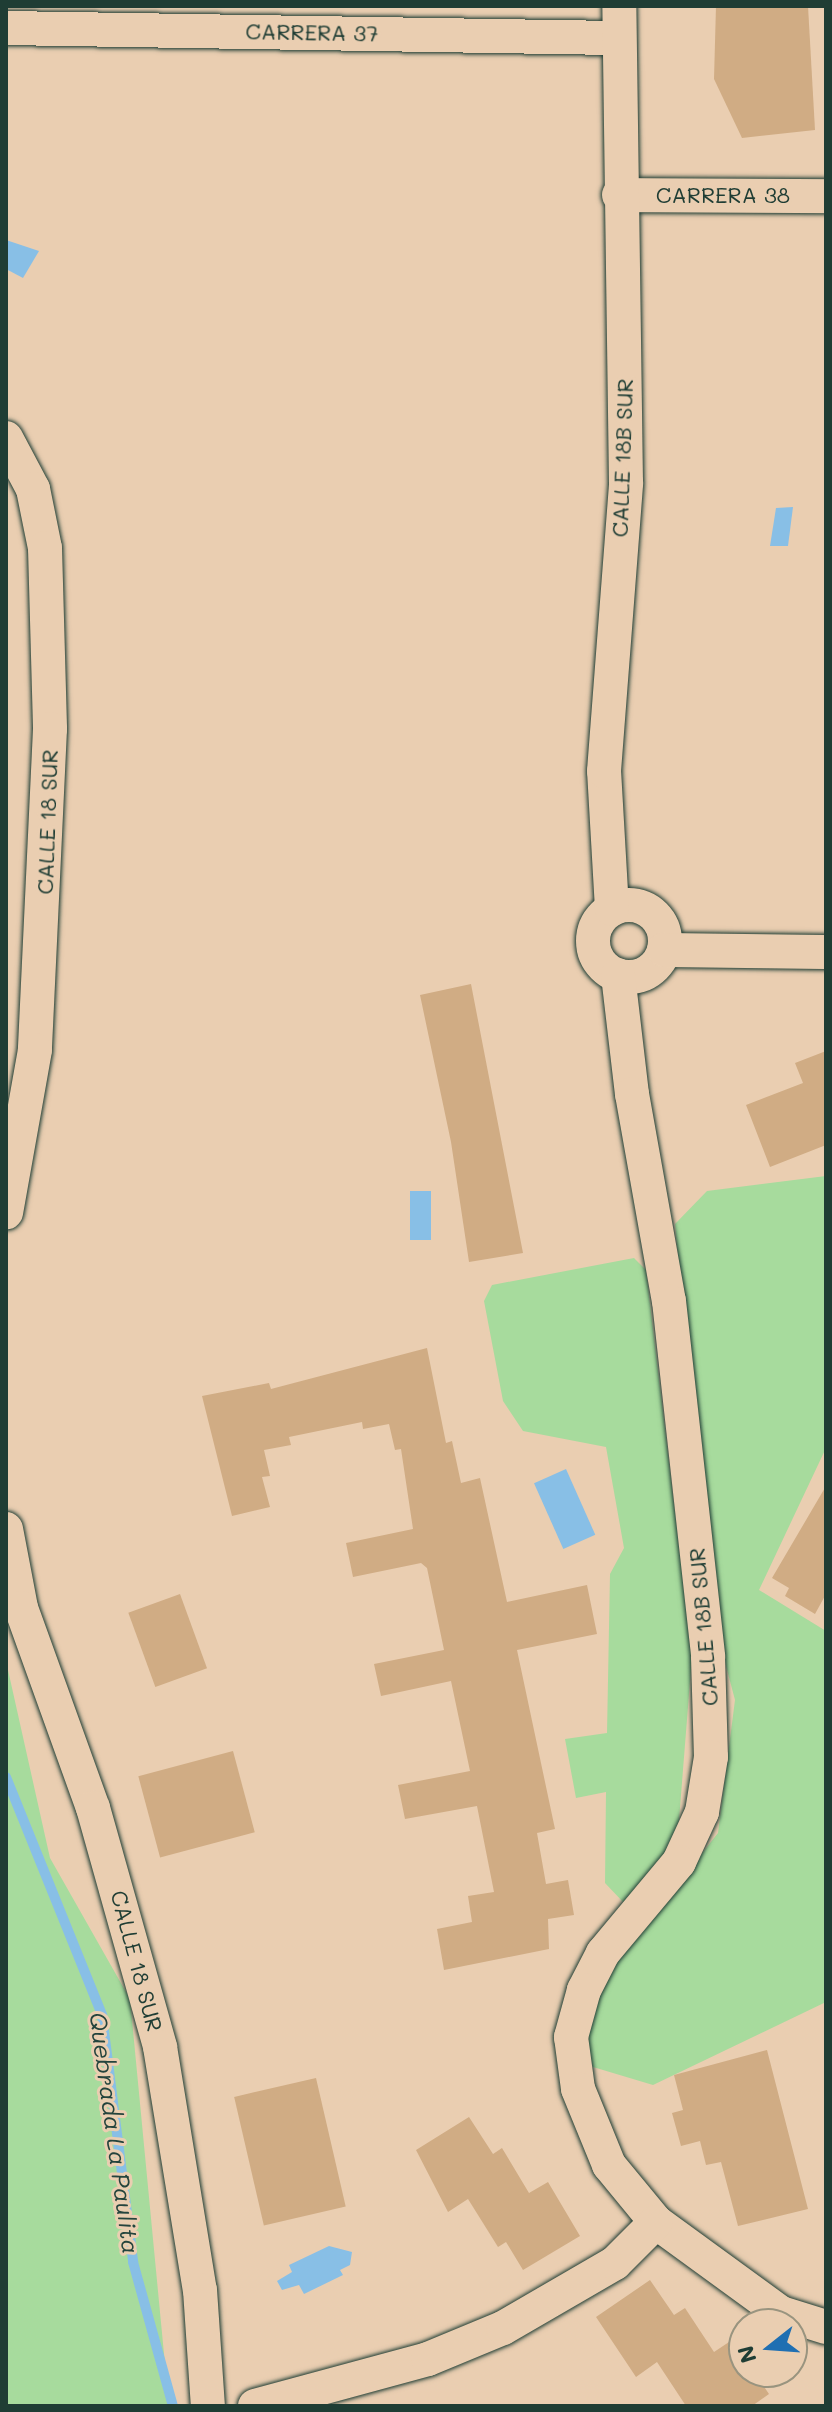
<!DOCTYPE html>
<style>
body{margin:0}
#map{position:relative;width:832px;height:2412px;overflow:hidden;background:#eaceb1;font-family:Mali,sans-serif}
div>[style]{position:absolute}
[style*='--x']{left:calc(var(--x)*1px);top:calc(var(--y)*1px);width:calc(var(--w)*1px);rotate:calc(var(--a)*1deg)}
.green>*{inset:0;background:#a7db9d}
.water>*{inset:0;background:#88bfe6;transform-origin:0 0}
.stream>*{height:10px;margin:-5px;padding:0 5px;transform-origin:5px;border-radius:5px;background:#88bfe6}
.building>*{inset:0;background:#d0ac84;transform-origin:0 0}
.roads{filter:drop-shadow(0 0 2px #1f3d34) drop-shadow(0 0 2px #1f3d34)}
.street>*{height:34px;margin:-17px;padding:0 17px;transform-origin:17px;border-radius:17px;background:#eaceb1}
.street>.ring{margin:-17px;padding:0;box-sizing:content-box;background:none;border:34px solid #eaceb1;border-radius:50%}
span{translate:-50% -50%;white-space:nowrap;text-align:center;line-height:1.15;-webkit-text-stroke:6px #eaceb1;paint-order:stroke}
.street-label{font-size:22px;color:#1f3d34}
.water-label{font-size:24px;color:#24443d;font-style:italic}
.frame{position:absolute;inset:0;border:8px solid #1f3d34;pointer-events:none}
.north{position:absolute;left:728px;top:2308px;width:80px;height:80px;box-sizing:border-box;background:#eaceb1;border:2px solid #99947f;border-radius:50%;rotate:253deg;font-size:22px;font-weight:700;line-height:32px;text-align:center;color:#1f3d34}
.north::after{content:'';display:block;margin:auto;width:28px;height:36px;background:#1f6fb2;clip-path:polygon(50% 0,100% 100%,50% 72%,0 100%)}
</style>
<div id="map">
<div class="green">
<div style="clip-path:polygon(826px 1176px,826px 1448px,759px 1590px,826px 1631px,826px 2002px,653px 2085px,593px 2067px,582px 2029px,598px 1986px,718px 1833px,735px 1700px,710px 1605px,675px 1224px,707px 1191px)"></div>
<div style="clip-path:polygon(634px 1258px,646px 1270px,692px 1656px,678px 1833px,665px 1869px,624px 1903px,605px 1883px,606px 1792px,576px 1798px,565px 1739px,607px 1733px,610px 1574px,624px 1548px,606px 1447px,523px 1431px,503px 1401px,484px 1301px,492px 1285px)"></div>
<div style="clip-path:polygon(6px 1661px,50px 1858px,130px 1999px,169px 2406px,6px 2406px)"></div>
</div>
<div class="water">
<div style="clip-path:polygon(6px 240px,39px 251px,23px 278px,6px 269px)"></div>
<div style="clip-path:polygon(793px 507px,788px 546px,770px 546px,776px 508px)"></div>
<div style="left:410px;top:1191px;width:21px;height:49px"></div>
<div style="left:566px;top:1469px;width:72px;height:35px;rotate:66deg"></div>
<div style="clip-path:polygon(329px 2246px,352px 2252px,350px 2265px,340px 2270px,343px 2275px,304px 2294px,299px 2285px,282px 2290px,277px 2281px,292px 2272px,289px 2265px)"></div>
</div>
<div class="stream">
<div style="--x:6;--y:1777;--w:257;--a:68"></div>
<div style="--x:102;--y:2015;--w:249;--a:82.8"></div>
<div style="--x:133;--y:2262;--w:149;--a:74.5"></div>
</div>
<div class="building">
<div style="clip-path:polygon(716px 6px,808px 6px,815px 130px,742px 138px,714px 79px)"></div>
<div style="clip-path:polygon(471px 984px,523px 1253px,469px 1262px,451px 1142px,420px 995px)"></div>
<div style="clip-path:polygon(826px 1051px,826px 1145px,770px 1167px,746px 1105px,803px 1083px,795px 1063px)"></div>
<div style="clip-path:polygon(427px 1348px,446px 1443px,452px 1441px,461px 1483px,480px 1478px,507px 1602px,587px 1585px,597px 1634px,517px 1650px,555px 1829px,537px 1833px,546px 1884px,568px 1880px,574px 1915px,548px 1919px,549px 1949px,444px 1970px,437px 1929px,472px 1922px,468px 1896px,494px 1892px,477px 1806px,405px 1819px,398px 1785px,470px 1771px,451px 1681px,381px 1696px,374px 1664px,444px 1650px,427px 1568px,421px 1563px,353px 1577px,346px 1543px,413px 1529px,401px 1449px,395px 1450px,389px 1424px,363px 1429px,362px 1422px,289px 1437px,291px 1445px,264px 1450px,270px 1476px,262px 1477px,270px 1507px,232px 1516px,202px 1396px,269px 1383px,271px 1389px)"></div>
<div style="clip-path:polygon(826px 1486px,826px 1594px,815px 1614px,785px 1596px,789px 1588px,772px 1578px)"></div>
<div style="left:180px;top:1594px;width:79px;height:55px;rotate:70deg"></div>
<div style="left:233px;top:1751px;width:84px;height:98px;rotate:75deg"></div>
<div style="clip-path:polygon(767px 2050px,808px 2209px,738px 2226px,721px 2162px,706px 2165px,700px 2141px,681px 2146px,672px 2113px,683px 2110px,674px 2075px)"></div>
<div style="left:316px;top:2078px;width:132px;height:84px;rotate:77deg"></div>
<div style="clip-path:polygon(469px 2117px,493px 2154px,502px 2148px,529px 2193px,548px 2182px,580px 2236px,523px 2270px,506px 2242px,498px 2247px,468px 2199px,448px 2212px,416px 2150px)"></div>
<div style="clip-path:polygon(650px 2280px,674px 2315px,685px 2308px,714px 2352px,732px 2340px,744px 2357px,744px 2372px,754px 2372px,769px 2394px,752px 2406px,686px 2406px,657px 2362px,636px 2377px,596px 2317px)"></div>
</div>
<div class="roads">
<div class="street">
<div style="--x:6;--y:28;--w:612;--a:0.94"></div>
<div style="--x:619;--y:195;--w:207;--a:0.3"></div>
<div style="--x:6;--y:438;--w:58;--a:62.1"></div>
<div style="--x:33;--y:489;--w:60;--a:78.5"></div>
<div style="--x:45;--y:548;--w:181;--a:88.4"></div>
<div style="--x:50;--y:729;--w:321;--a:92.7"></div>
<div style="--x:35;--y:1050;--w:165;--a:100.1"></div>
<div class="ring" style="left:593px;top:905px;width:38px;height:38px"></div>
<div style="--x:612;--y:909;--w:138;--a:-93.3"></div>
<div style="--x:604;--y:771;--w:289;--a:-85.6"></div>
<div style="--x:626;--y:483;--w:477;--a:-90.8"></div>
<div style="--x:664;--y:950;--w:162;--a:0.7"></div>
<div style="--x:618;--y:975;--w:120;--a:83.3"></div>
<div style="--x:632;--y:1094;--w:210;--a:79.9"></div>
<div style="--x:669;--y:1301;--w:358;--a:83.7"></div>
<div style="--x:708;--y:1657;--w:100;--a:88.3"></div>
<div style="--x:711;--y:1757;--w:56;--a:99.3"></div>
<div style="--x:702;--y:1812;--w:55;--a:114.7"></div>
<div style="--x:679;--y:1862;--w:119;--a:129.9"></div>
<div style="--x:603;--y:1953;--w:42;--a:117.2"></div>
<div style="--x:584;--y:1990;--w:49;--a:105.5"></div>
<div style="--x:571;--y:2037;--w:52;--a:82.3"></div>
<div style="--x:578;--y:2089;--w:82;--a:67.8"></div>
<div style="--x:609;--y:2165;--w:74;--a:50.5"></div>
<div style="--x:656;--y:2222;--w:155;--a:36.1"></div>
<div style="--x:781;--y:2313;--w:47;--a:17.3"></div>
<div style="--x:6;--y:1529;--w:80;--a:79.2"></div>
<div style="--x:21;--y:1608;--w:213;--a:70.2"></div>
<div style="--x:93;--y:1808;--w:248;--a:74.3"></div>
<div style="--x:160;--y:2047;--w:246;--a:80.7"></div>
<div style="--x:200;--y:2290;--w:116;--a:86.1"></div>
<div style="--x:255;--y:2406;--w:179;--a:-15.2"></div>
<div style="--x:428;--y:2359;--w:81;--a:-22.5"></div>
<div style="--x:503;--y:2328;--w:129;--a:-30.1"></div>
<div style="--x:615;--y:2263;--w:58;--a:-45"></div>
</div>
</div>
<div class="street-label">
<span style="left:312px;top:32px;rotate:1deg">CARRERA 37</span>
<span style="left:723px;top:195px">CARRERA 38</span>
<span style="left:622px;top:458px;rotate:-88deg">CALLE 18B SUR</span>
<span style="left:47px;top:822px;rotate:-88deg">CALLE 18 SUR</span>
<span style="left:703px;top:1627px;rotate:-95deg">CALLE 18B SUR</span>
<span style="left:137px;top:1961px;rotate:75deg">CALLE 18 SUR</span>
</div>
<div class="water-label">
<span style="left:115px;top:2133px;rotate:82deg">Quebrada La Paulita</span>
</div>
<div class="frame"></div>
<div class="north">N</div>
</div>
